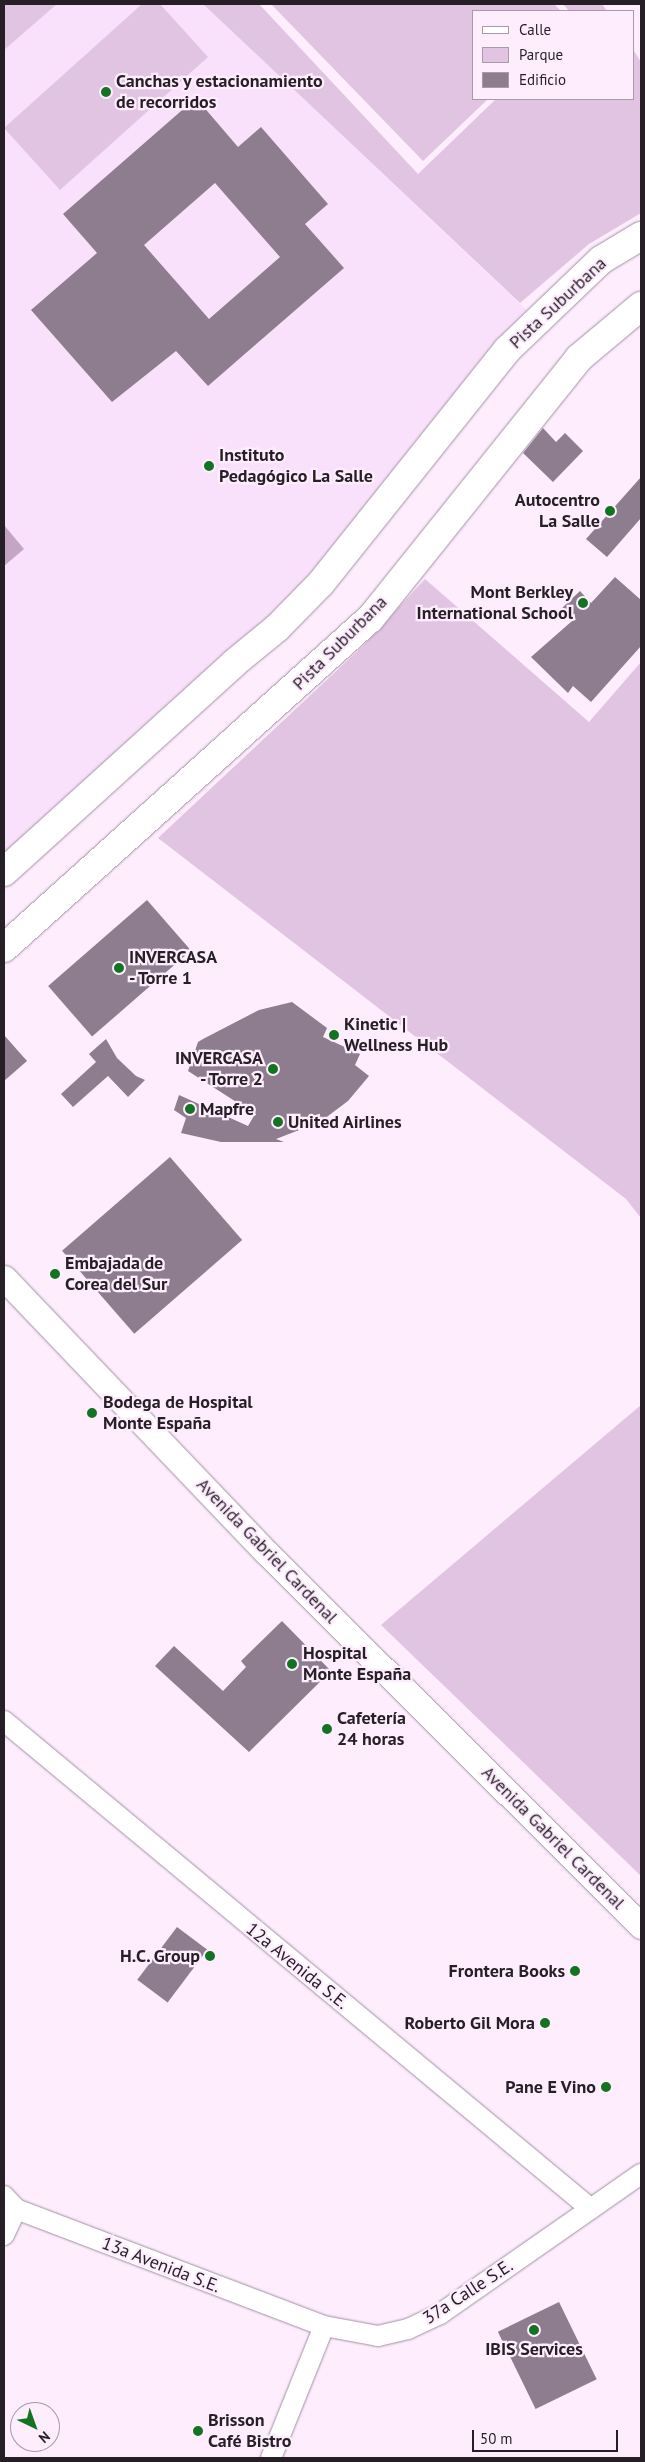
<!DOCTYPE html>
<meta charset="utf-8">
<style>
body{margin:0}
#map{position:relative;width:645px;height:2462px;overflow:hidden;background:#fdedfd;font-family:"PT Sans",sans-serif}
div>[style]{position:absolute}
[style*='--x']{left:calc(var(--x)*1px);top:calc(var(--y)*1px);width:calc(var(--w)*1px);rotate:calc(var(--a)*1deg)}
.built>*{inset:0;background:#fae1fb}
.green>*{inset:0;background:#e1c4e2}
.water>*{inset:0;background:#c4a5c5}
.building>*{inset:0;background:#8e7d8f;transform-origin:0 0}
.roads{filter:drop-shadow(0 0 1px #a290a3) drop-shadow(0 0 1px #a290a3)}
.minor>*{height:20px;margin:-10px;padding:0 10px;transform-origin:10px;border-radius:10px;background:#fff}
.tertiary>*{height:25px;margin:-12.5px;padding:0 12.5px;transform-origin:12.5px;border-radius:12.5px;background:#fff}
.primary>*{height:28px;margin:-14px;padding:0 14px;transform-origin:14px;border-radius:14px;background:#fff}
.dots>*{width:14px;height:14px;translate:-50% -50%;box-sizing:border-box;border:2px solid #fdedfd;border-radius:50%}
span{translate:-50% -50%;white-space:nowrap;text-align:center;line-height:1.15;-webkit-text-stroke:4.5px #fdedfd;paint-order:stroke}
.poi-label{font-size:18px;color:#261f26;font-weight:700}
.left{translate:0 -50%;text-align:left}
.right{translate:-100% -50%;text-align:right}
.street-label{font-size:18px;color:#261f26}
.frame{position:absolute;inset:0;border:5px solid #261f26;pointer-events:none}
.legend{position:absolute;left:472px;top:10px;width:162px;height:90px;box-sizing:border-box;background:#fdedfd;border:1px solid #a79ba7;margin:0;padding:6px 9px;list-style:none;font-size:15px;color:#261f26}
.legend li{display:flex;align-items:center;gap:10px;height:25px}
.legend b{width:25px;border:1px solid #a79ba7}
.north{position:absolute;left:10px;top:2402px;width:50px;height:50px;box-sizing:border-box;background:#fdedfd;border:1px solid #a79ba7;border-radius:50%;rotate:138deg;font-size:14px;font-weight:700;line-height:20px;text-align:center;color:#261f26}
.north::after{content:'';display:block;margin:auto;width:18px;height:22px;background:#137322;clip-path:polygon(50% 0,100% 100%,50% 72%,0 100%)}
.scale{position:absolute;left:472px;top:2430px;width:146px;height:22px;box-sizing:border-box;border:2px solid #261f26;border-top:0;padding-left:6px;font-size:15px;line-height:18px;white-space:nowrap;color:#261f26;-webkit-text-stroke:4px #fdedfd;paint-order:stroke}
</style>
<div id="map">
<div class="built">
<div style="clip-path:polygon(4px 4px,203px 4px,538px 321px,321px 583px,4px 872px)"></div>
</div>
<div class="green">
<div style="clip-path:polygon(4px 4px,57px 4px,4px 50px)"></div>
<div style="clip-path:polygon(142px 4px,160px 4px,208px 57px,60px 190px,4px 128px)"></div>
<div style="clip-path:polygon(203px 4px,259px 4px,418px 174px,496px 99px,634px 99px,634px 51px,641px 62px,641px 213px,589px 244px,520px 303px)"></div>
<div style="clip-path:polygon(271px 4px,554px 4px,561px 11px,474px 11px,474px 99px,488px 99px,423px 161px)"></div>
<div style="clip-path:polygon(563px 4px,602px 4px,607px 11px,569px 11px)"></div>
<div style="clip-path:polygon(425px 579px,589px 722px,641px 662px,641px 1218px,626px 1199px,158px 838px,362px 647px)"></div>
<div style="clip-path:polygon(641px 1405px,641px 1876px,381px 1625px)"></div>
</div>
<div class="water">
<div style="clip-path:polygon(4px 525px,24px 549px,4px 566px)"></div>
</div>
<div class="building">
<div style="clip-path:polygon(evenodd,196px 98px,238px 147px,261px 127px,328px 204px,305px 224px,344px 268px,208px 386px,176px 351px,112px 402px,31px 310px,97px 253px,63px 214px,196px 98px,215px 183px,280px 257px,209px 319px,144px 245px,215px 183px)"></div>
<div style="clip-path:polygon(543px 428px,556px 442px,565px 433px,583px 451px,553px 482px,523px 453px)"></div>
<div style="clip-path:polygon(641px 477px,641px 518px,607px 557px,586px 539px)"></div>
<div style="clip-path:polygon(615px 577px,641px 600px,641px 646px,591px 702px,573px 686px,568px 693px,531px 657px,572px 621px,562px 608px,580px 591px,591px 603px)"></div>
<div style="left:147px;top:900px;width:67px;height:131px;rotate:49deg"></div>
<div style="clip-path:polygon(292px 1002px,327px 1028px,323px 1037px,360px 1054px,355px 1065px,369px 1076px,348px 1101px,320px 1122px,276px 1139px,284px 1142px,221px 1142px,181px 1133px,186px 1118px,174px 1110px,179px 1095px,248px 1126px,255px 1114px,188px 1071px,198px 1042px,203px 1039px,259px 1010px)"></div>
<div style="clip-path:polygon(4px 1035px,27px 1061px,4px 1081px)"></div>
<div style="clip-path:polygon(106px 1039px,117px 1058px,136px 1076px,145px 1080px,128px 1097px,108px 1076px,73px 1107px,61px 1094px,96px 1062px,89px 1054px)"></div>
<div style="left:170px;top:1157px;width:110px;height:143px;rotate:49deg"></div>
<div style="clip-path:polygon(282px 1621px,331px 1671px,249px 1752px,155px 1666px,174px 1646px,223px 1691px,246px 1667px,241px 1661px)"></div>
<div style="left:177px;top:1927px;width:38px;height:66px;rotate:37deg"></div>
<div style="left:559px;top:2302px;width:86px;height:68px;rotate:64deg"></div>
</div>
<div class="roads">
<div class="minor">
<div style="--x:4;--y:1721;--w:763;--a:39.74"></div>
<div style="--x:4;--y:2196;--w:18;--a:47"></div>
<div style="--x:16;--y:2209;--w:329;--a:20.8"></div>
<div style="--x:324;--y:2326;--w:55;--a:10.5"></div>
<div style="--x:378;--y:2336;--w:31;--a:-13"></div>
<div style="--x:408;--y:2329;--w:35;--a:-25"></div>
<div style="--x:440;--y:2314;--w:245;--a:-34.9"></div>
<div style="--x:4;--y:2235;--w:29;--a:-65"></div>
<div style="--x:271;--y:2458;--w:142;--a:-68.1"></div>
</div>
<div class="tertiary">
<div style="--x:4;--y:1278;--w:379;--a:46.3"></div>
<div style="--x:266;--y:1552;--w:530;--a:44.92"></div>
</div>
<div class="primary">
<div style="--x:4;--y:872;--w:309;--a:-42.2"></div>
<div style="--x:233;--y:664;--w:57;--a:-39.3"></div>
<div style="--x:277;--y:628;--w:63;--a:-45.6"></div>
<div style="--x:321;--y:583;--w:298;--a:-51.4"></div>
<div style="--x:507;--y:350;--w:130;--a:-43.8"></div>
<div style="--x:601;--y:260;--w:47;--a:-31"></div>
<div style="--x:4;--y:948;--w:492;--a:-42"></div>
<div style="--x:370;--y:619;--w:334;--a:-51.3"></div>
<div style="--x:579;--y:358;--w:81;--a:-40"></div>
</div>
</div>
<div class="dots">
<div style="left:106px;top:92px;background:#137322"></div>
<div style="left:209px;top:466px;background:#137322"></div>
<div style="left:610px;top:511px;background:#137322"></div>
<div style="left:583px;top:603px;background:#137322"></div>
<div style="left:119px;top:968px;background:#137322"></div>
<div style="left:334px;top:1035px;background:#137322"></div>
<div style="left:273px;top:1069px;background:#137322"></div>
<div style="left:190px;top:1109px;background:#137322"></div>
<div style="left:278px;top:1122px;background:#137322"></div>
<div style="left:55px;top:1274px;background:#137322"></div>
<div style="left:92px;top:1413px;background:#137322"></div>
<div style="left:292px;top:1664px;background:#137322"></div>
<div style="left:327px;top:1729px;background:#137322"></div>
<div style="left:210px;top:1956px;background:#137322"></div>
<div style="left:575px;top:1971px;background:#137322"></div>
<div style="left:545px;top:2023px;background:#137322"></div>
<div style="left:606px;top:2087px;background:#137322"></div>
<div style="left:534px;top:2330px;background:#137322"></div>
<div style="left:198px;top:2431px;background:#137322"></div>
</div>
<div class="poi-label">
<span class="left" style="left:116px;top:92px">Canchas y estacionamiento<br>de recorridos</span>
<span class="left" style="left:219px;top:466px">Instituto<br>Pedagógico La Salle</span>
<span class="right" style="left:600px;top:511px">Autocentro<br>La Salle</span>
<span class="right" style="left:573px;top:603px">Mont Berkley<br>International School</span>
<span class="left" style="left:129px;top:968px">INVERCASA<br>- Torre 1</span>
<span class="left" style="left:344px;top:1035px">Kinetic |<br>Wellness Hub</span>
<span class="right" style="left:263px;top:1069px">INVERCASA<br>- Torre 2</span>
<span class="left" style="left:200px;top:1109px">Mapfre</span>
<span class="left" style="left:288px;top:1122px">United Airlines</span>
<span class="left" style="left:65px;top:1274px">Embajada de<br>Corea del Sur</span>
<span class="left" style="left:103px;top:1413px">Bodega de Hospital<br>Monte España</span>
<span class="left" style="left:303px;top:1664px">Hospital<br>Monte España</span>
<span class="left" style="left:337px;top:1729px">Cafetería<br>24 horas</span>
<span class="right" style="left:200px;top:1956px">H.C. Group</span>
<span class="right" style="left:565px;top:1971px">Frontera Books</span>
<span class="right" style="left:535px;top:2023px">Roberto Gil Mora</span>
<span class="right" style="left:596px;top:2087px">Pane E Vino</span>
<span style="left:534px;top:2349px">IBIS Services</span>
<span class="left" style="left:208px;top:2431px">Brisson<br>Café Bistro</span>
</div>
<div class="street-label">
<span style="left:558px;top:303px;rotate:-43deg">Pista Suburbana</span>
<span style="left:340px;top:643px;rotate:-45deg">Pista Suburbana</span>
<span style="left:267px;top:1551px;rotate:46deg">Avenida Gabriel Cardenal</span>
<span style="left:553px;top:1838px;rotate:45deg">Avenida Gabriel Cardenal</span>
<span style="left:297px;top:1966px;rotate:39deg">12a Avenida S.E.</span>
<span style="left:161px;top:2265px;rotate:21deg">13a Avenida S.E.</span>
<span style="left:468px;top:2292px;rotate:-33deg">37a Calle S.E.</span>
</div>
<div class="frame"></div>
<ul class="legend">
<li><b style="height:6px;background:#fff"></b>Calle</li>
<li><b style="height:14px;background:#e1c4e2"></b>Parque</li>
<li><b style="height:14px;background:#8e7d8f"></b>Edificio</li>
</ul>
<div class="north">N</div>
<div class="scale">50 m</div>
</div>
